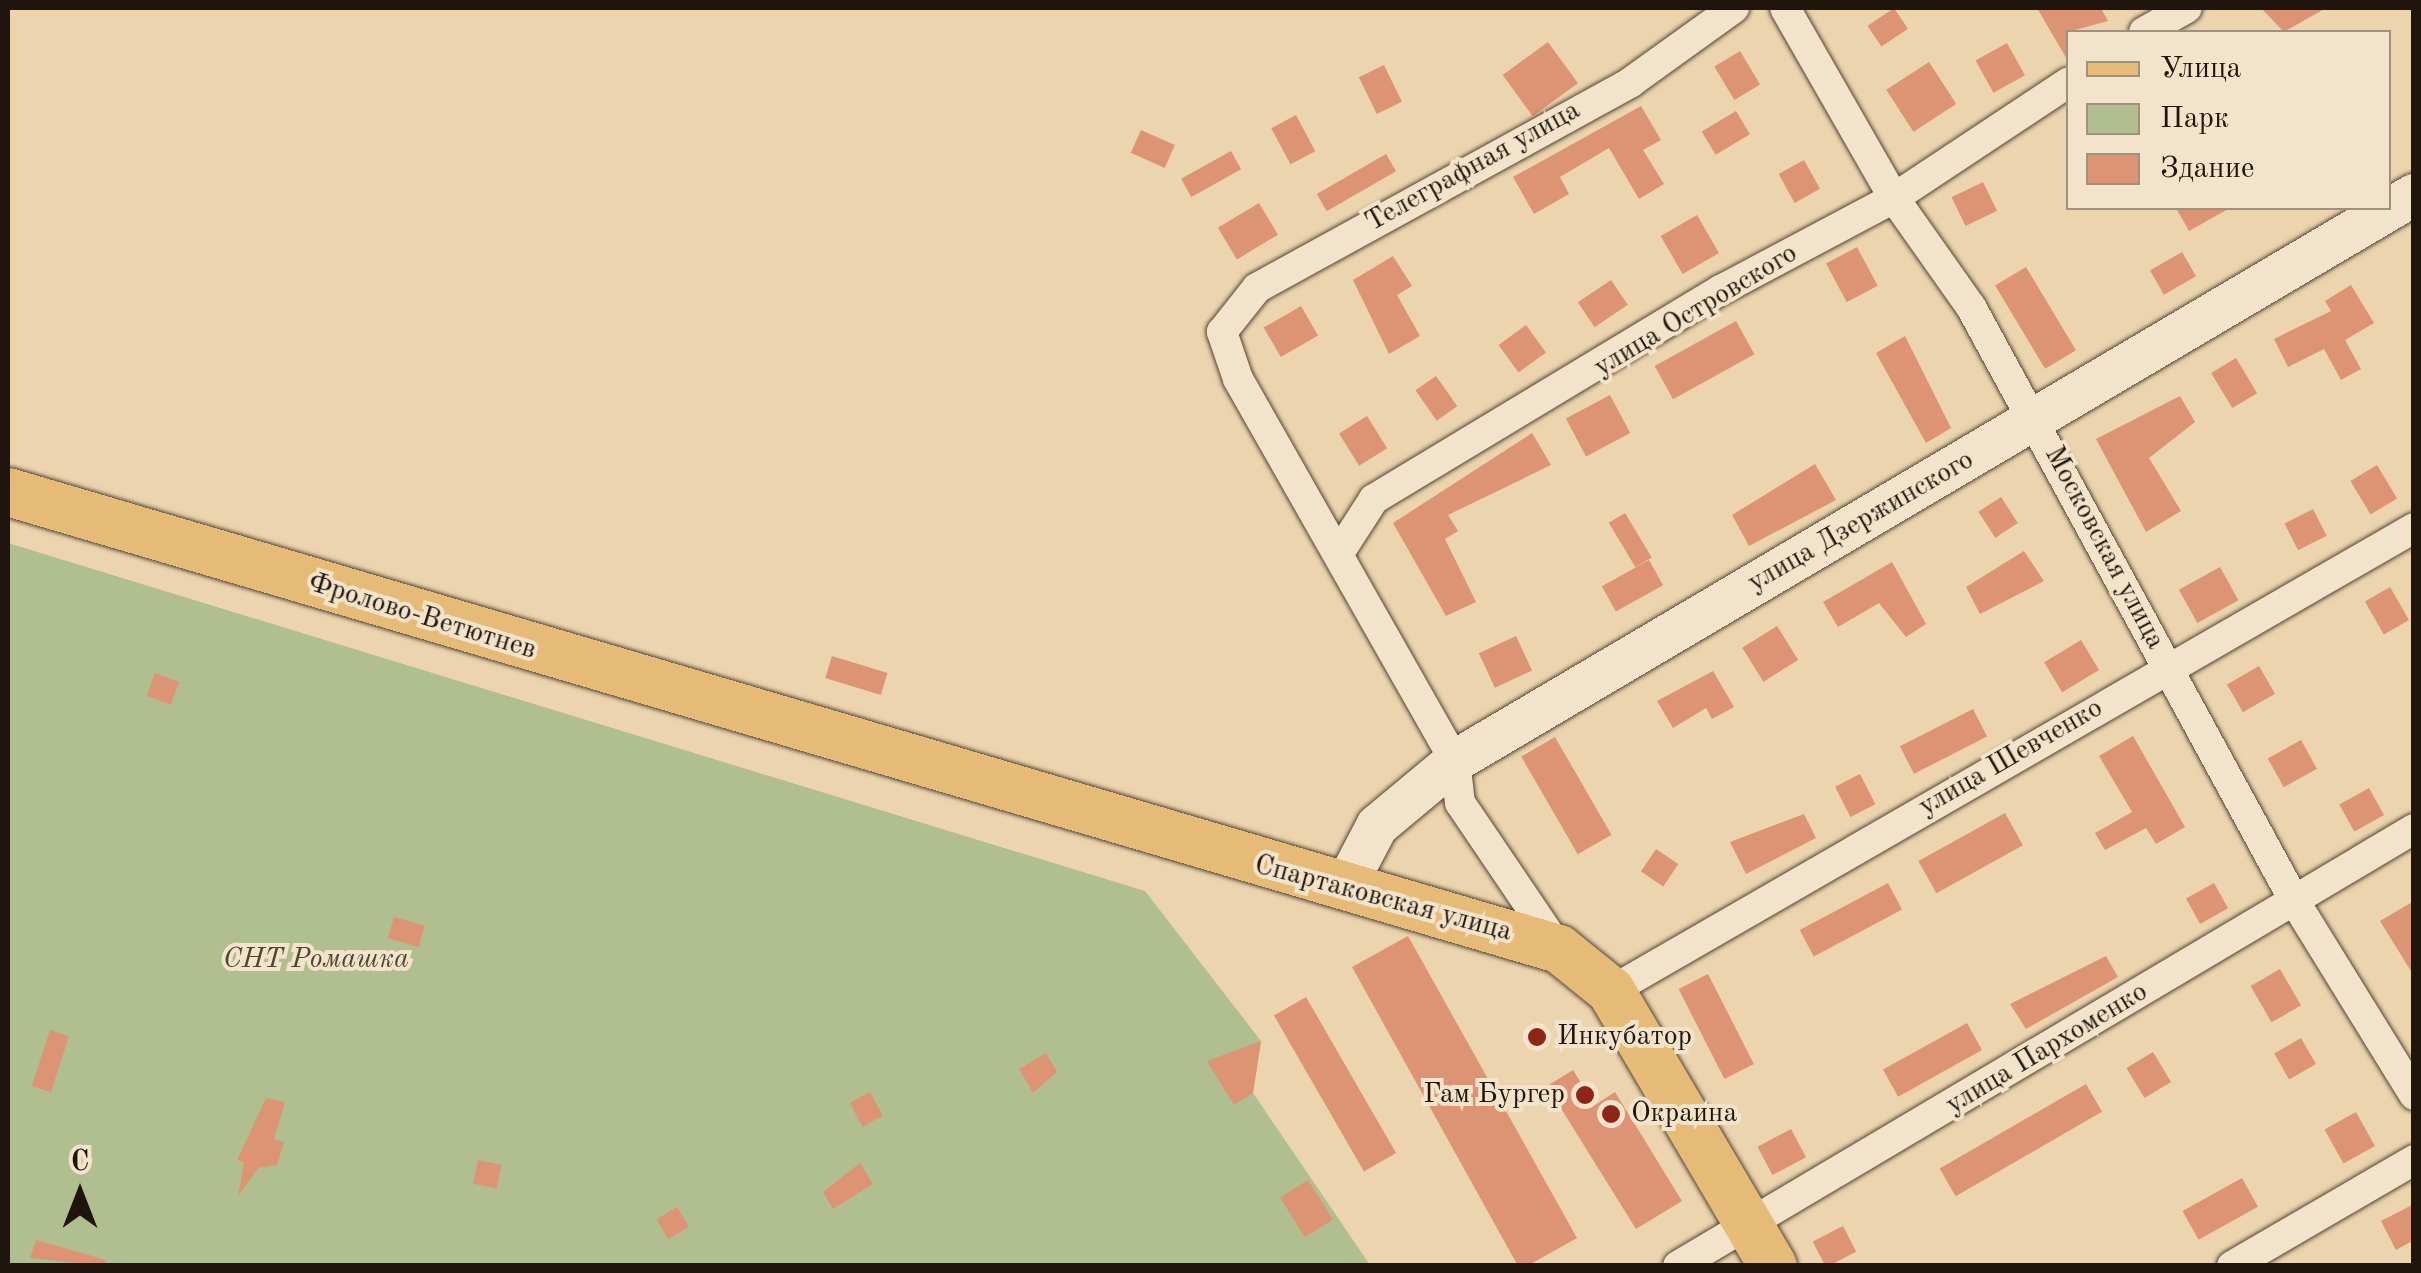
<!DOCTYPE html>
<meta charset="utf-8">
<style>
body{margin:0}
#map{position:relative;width:2421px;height:1273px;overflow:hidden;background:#ecd4ae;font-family:"Old Standard TT",serif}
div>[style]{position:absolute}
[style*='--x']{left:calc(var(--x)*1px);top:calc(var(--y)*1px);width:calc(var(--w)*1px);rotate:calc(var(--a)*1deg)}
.green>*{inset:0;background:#b1be8f}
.building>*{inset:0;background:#dd9474;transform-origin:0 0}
.roads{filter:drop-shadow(0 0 2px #534535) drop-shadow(0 0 2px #534535)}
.street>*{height:30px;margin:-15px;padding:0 15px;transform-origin:15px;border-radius:15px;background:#f3e3ca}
.secondary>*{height:42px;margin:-21px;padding:0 21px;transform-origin:21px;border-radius:21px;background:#f3e3ca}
.primary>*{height:48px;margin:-24px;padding:0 24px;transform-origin:24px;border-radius:24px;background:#e6ba77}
.dots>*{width:28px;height:28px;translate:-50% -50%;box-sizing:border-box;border:5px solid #f3e3ca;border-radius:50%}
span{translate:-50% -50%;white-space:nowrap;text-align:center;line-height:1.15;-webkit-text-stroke:8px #f3e3ca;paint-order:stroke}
.street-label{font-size:28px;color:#20150d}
.park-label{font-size:28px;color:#4c4834;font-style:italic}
.poi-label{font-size:28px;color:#20150d}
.left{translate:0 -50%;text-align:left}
.right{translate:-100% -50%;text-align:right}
.frame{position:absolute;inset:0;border:10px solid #20150d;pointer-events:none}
.legend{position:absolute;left:2066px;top:30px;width:325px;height:180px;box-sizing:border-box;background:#f3e3ca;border:2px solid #9f917e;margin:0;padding:12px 18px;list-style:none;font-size:30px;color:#20150d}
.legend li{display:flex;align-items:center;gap:20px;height:50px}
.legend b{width:50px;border:2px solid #9f917e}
.north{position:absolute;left:30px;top:1143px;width:100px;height:100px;-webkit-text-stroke:8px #f3e3ca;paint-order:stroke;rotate:0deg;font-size:28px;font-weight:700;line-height:40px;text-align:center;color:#20150d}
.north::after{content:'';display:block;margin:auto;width:35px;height:45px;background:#20150d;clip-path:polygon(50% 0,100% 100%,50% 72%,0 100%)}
</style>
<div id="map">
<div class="green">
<div style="clip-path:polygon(8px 543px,1145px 891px,1261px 1041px,1253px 1093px,1370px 1265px,8px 1265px)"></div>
</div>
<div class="building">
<div style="left:1894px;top:8px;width:25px;height:32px;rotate:56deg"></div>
<div style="clip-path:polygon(2037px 8px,2101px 8px,2108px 21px,2068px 32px,2068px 61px)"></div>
<div style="clip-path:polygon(2261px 8px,2326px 8px,2284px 32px)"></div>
<div style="left:1548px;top:42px;width:51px;height:56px;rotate:54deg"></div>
<div style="left:2007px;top:43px;width:37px;height:36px;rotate:61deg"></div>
<div style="left:1740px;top:51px;width:39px;height:30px;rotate:59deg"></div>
<div style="left:1929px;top:62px;width:50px;height:51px;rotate:57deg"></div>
<div style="left:1384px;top:65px;width:41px;height:28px;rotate:64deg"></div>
<div style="clip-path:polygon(1641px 106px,1661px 140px,1643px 150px,1664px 184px,1639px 199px,1609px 148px,1560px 177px,1569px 194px,1534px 214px,1513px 177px)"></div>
<div style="left:1736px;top:111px;width:27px;height:40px;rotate:59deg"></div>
<div style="left:1296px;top:115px;width:41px;height:28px;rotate:62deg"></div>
<div style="left:1141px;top:130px;width:37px;height:25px;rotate:24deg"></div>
<div style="left:1231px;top:151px;width:21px;height:57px;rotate:61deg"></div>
<div style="left:1386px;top:154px;width:20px;height:80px;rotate:60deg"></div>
<div style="left:1804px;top:160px;width:33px;height:29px;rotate:61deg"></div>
<div style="left:1983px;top:182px;width:32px;height:35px;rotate:64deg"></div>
<div style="left:1259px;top:203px;width:37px;height:48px;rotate:59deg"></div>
<div style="clip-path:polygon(2176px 208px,2230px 208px,2189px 231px)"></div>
<div style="left:1697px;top:215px;width:44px;height:42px;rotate:60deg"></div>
<div style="left:1857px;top:247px;width:44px;height:35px;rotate:62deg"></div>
<div style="left:2182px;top:252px;width:28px;height:37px;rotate:60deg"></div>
<div style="clip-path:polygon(1393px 256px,1412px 286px,1397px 295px,1420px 336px,1389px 354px,1353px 280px)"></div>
<div style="left:2026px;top:267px;width:97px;height:36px;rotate:59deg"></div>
<div style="left:1611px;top:280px;width:30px;height:40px;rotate:56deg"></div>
<div style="clip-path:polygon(2351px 285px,2374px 323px,2345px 340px,2361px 369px,2341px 380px,2324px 349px,2288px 367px,2274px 339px,2331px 311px,2325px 301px)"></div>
<div style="left:1301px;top:306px;width:34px;height:43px;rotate:60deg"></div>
<div style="left:1736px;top:321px;width:38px;height:93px;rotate:61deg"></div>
<div style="left:1526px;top:325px;width:34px;height:34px;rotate:54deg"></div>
<div style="clip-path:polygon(1905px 336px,1951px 428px,1926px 443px,1876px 353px)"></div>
<div style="left:2236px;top:358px;width:41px;height:29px;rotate:59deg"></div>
<div style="left:1436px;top:376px;width:37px;height:25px;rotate:55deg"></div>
<div style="left:1610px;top:395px;width:43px;height:50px;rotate:62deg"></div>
<div style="clip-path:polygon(2180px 396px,2195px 422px,2149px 458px,2181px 511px,2146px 532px,2096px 439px)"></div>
<div style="left:1367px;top:416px;width:38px;height:33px;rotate:58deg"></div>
<div style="clip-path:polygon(1532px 433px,1551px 465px,1448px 515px,1458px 531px,1445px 539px,1476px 602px,1446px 616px,1393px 523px)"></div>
<div style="clip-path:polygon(1815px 464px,1836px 500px,1749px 546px,1732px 515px)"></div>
<div style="left:2377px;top:465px;width:39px;height:31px;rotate:59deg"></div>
<div style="left:2001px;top:497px;width:31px;height:27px;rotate:57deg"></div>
<div style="left:2313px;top:509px;width:30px;height:32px;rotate:63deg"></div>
<div style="left:1625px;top:513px;width:52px;height:19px;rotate:59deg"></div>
<div style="clip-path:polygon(2024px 551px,2044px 581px,1980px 614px,1966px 587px)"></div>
<div style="left:1649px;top:560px;width:29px;height:54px;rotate:61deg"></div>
<div style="clip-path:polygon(1892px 562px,1926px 624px,1906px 637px,1879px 603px,1838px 627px,1823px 602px)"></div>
<div style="left:2220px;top:567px;width:38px;height:47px;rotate:61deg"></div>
<div style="left:2390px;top:587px;width:38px;height:29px;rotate:60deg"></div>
<div style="left:1777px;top:626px;width:40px;height:41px;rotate:58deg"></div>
<div style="left:1516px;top:636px;width:38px;height:41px;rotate:65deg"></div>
<div style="left:2081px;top:640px;width:35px;height:43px;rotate:59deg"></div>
<div style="left:832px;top:656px;width:58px;height:23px;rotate:17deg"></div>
<div style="left:2259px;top:666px;width:32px;height:37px;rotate:60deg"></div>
<div style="clip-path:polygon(1713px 671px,1734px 707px,1712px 719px,1706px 708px,1673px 728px,1657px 701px)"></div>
<div style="left:155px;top:673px;width:26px;height:24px;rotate:21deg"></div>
<div style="left:1973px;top:709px;width:31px;height:82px;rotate:63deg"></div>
<div style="clip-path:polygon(2133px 736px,2185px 827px,2156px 844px,2146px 828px,2105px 850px,2095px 833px,2132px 812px,2099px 756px)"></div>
<div style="left:1555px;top:737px;width:113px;height:39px;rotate:60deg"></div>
<div style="left:2301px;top:740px;width:33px;height:38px;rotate:61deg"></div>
<div style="left:1860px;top:774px;width:34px;height:28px;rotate:63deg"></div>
<div style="left:2369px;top:788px;width:31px;height:34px;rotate:61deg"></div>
<div style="left:2005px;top:813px;width:37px;height:99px;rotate:61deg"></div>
<div style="clip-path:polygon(1804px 814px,1816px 838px,1746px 874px,1730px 842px)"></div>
<div style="left:1656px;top:849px;width:27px;height:27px;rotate:34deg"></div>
<div style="left:1888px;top:883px;width:30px;height:100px;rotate:62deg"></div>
<div style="left:2214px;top:883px;width:29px;height:32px;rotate:61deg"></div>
<div style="clip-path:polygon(2414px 901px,2414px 976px,2380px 921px)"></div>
<div style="left:394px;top:917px;width:32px;height:22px;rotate:16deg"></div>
<div style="clip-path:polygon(1408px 936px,1577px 1238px,1527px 1266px,1518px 1266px,1352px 967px)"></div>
<div style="clip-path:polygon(2106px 956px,2118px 977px,2026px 1029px,2010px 1004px)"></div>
<div style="left:2280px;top:969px;width:42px;height:34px;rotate:60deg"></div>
<div style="left:1708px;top:974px;width:101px;height:33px;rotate:63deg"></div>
<div style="left:1306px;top:997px;width:180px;height:37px;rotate:60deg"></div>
<div style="left:1967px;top:1023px;width:31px;height:96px;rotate:61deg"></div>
<div style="left:50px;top:1030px;width:20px;height:59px;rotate:18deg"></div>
<div style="left:2301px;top:1038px;width:30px;height:31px;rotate:60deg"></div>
<div style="clip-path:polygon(1261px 1041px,1253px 1093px,1234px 1105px,1207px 1061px)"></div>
<div style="left:2153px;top:1052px;width:35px;height:31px;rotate:59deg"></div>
<div style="clip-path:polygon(1046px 1053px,1057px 1072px,1033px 1093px,1019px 1069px)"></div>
<div style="clip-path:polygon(1573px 1070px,1595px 1105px,1615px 1092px,1682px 1201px,1636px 1229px,1547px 1086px)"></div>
<div style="left:2086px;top:1084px;width:32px;height:169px;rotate:60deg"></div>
<div style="left:870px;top:1092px;width:27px;height:23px;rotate:62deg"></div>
<div style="clip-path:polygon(266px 1098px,285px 1102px,274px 1139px,284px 1142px,277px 1165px,258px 1168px,238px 1197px,244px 1162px,237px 1160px)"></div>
<div style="left:2356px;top:1112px;width:39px;height:36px;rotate:61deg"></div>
<div style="left:1791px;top:1129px;width:32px;height:38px;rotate:62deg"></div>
<div style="left:478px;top:1160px;width:24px;height:24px;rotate:12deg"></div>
<div style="clip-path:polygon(860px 1163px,873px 1184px,833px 1209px,823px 1192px)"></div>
<div style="left:2242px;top:1178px;width:33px;height:68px;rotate:61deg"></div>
<div style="left:1308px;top:1180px;width:47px;height:33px;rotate:58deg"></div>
<div style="clip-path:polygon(2414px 1204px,2414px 1240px,2396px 1250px,2381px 1221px)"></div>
<div style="left:677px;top:1207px;width:23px;height:24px;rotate:59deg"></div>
<div style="left:1843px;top:1226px;width:29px;height:34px;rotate:63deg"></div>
<div style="clip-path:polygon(36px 1240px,106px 1260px,105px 1266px,30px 1258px)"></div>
</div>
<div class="roads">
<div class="street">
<div style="--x:1785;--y:8;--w:219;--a:60.2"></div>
<div style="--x:1894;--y:198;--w:133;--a:54.8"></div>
<div style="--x:1971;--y:307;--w:677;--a:61.43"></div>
<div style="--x:2295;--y:902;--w:227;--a:58.3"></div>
<div style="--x:2144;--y:32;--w:49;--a:-29.2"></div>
<div style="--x:1339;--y:553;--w:64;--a:-57.1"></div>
<div style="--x:1374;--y:499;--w:405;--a:-31.1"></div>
<div style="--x:1721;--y:290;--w:196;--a:-28"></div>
<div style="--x:1894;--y:198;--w:209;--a:-33.5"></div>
<div style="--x:1559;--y:949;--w:176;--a:-124.1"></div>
<div style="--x:1460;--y:803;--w:42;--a:-96.8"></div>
<div style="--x:1455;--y:761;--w:439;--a:-119.6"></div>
<div style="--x:1238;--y:379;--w:50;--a:-108.8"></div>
<div style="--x:1222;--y:332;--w:56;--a:-51.5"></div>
<div style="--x:1257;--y:288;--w:427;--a:-28.8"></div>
<div style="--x:1631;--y:82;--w:127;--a:-35.7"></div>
<div style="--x:1611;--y:991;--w:927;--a:-29.97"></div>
<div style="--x:1678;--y:1266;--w:856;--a:-30.7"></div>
<div style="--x:2232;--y:1266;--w:211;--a:-30.2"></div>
</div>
<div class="secondary">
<div style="--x:1345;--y:887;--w:69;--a:-62.3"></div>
<div style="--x:1377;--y:826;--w:102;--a:-39.8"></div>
<div style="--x:1455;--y:761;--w:1114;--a:-30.55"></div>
</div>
<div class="primary">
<div style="--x:8;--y:492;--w:1617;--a:16.42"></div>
<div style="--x:1559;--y:949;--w:67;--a:38.9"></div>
<div style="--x:1611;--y:991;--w:319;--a:59.5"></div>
</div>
</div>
<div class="dots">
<div style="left:1537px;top:1037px;background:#8f2418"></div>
<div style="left:1585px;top:1095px;background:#8f2418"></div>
<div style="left:1611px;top:1114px;background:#8f2418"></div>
</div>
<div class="street-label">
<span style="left:1473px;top:167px;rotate:-29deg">Телеграфная улица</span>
<span style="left:1696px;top:311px;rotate:-31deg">улица Островского</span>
<span style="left:1861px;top:522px;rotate:-30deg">улица Дзержинского</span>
<span style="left:2104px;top:548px;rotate:62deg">Московская улица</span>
<span style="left:422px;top:617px;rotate:17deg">Фролово-Ветютнев</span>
<span style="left:2011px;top:758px;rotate:-30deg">улица Шевченко</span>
<span style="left:1383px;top:899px;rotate:15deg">Спартаковская улица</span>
<span style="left:2047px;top:1049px;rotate:-31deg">улица Пархоменко</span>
</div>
<div class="park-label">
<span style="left:316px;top:960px">СНТ Ромашка</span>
</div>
<div class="poi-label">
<span class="left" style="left:1557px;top:1037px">Инкубатор</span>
<span class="right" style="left:1565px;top:1095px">Гам Бургер</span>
<span class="left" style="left:1631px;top:1114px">Окраина</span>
</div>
<div class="frame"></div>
<ul class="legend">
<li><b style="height:12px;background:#e6ba77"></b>Улица</li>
<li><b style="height:28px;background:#b1be8f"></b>Парк</li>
<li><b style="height:28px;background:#dd9474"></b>Здание</li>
</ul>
<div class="north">С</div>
</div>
